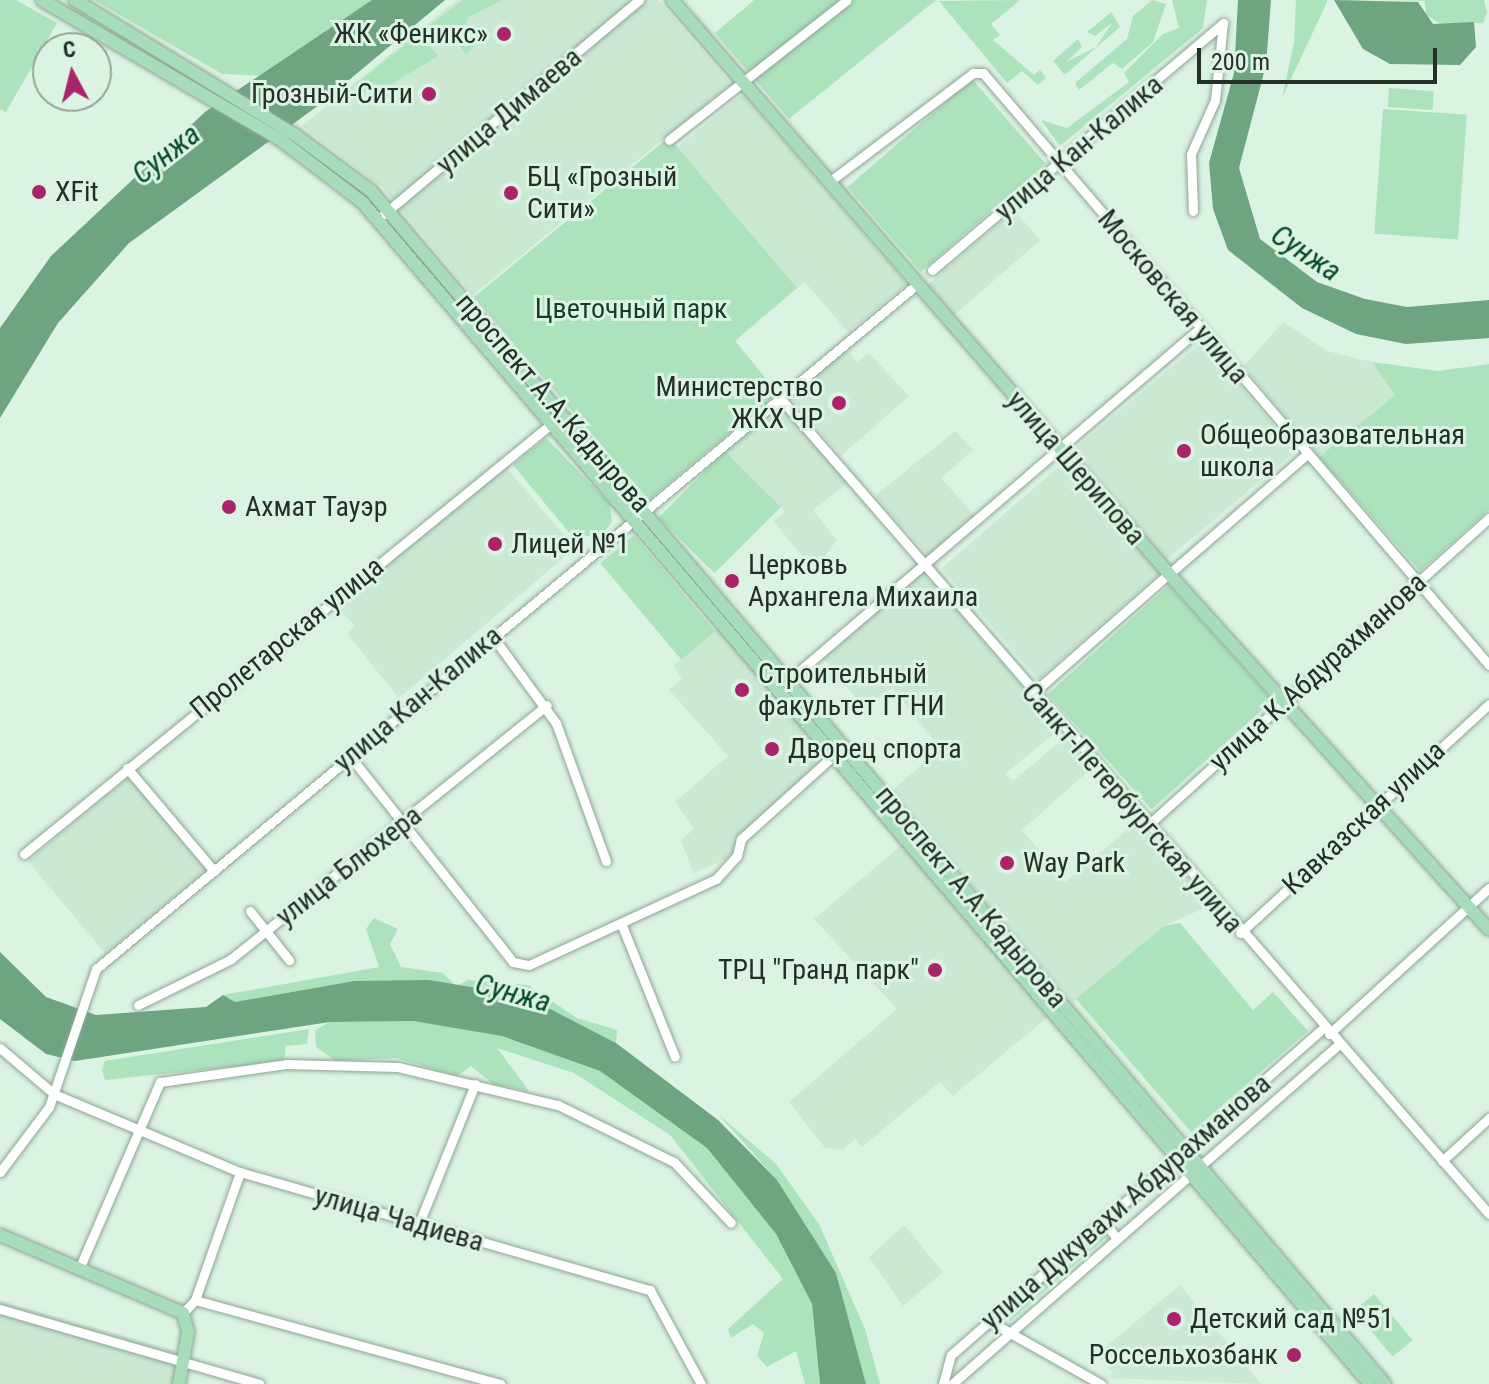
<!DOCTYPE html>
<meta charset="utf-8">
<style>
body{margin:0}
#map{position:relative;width:1489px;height:1384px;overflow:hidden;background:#dbf3e2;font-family:"Roboto Condensed",sans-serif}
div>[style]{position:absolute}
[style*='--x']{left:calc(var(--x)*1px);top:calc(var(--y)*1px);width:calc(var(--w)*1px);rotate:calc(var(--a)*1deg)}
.built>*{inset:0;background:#cbe8d3;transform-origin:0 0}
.green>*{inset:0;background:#ace3bd;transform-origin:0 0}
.water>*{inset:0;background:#6ea47f}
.roads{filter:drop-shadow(0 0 2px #8ea494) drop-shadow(0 0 2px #8ea494)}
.minor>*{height:9px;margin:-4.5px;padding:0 4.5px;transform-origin:4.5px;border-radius:4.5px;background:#fff}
.major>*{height:12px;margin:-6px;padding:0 6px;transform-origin:6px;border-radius:6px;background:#a7ddbb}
.dots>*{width:22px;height:22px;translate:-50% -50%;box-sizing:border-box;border:4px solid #dbf3e2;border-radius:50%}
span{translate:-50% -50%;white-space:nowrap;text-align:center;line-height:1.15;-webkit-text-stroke:6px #dbf3e2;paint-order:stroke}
.poi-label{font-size:28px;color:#262e28}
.right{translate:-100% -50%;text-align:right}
.left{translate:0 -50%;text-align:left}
.street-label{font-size:28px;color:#262e28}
.park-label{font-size:28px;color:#153f26}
.water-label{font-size:30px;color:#054a27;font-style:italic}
.north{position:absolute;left:32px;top:32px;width:80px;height:80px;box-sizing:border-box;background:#dbf3e2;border:2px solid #93a498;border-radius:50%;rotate:353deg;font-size:22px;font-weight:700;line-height:32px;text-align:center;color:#262e28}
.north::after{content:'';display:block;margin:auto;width:28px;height:36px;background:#ab246b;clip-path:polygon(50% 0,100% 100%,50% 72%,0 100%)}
.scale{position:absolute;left:1197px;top:48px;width:240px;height:36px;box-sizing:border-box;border:4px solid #262e28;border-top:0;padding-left:10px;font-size:24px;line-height:28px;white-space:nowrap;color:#262e28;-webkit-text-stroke:6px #dbf3e2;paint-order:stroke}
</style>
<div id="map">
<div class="built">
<div style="clip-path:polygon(457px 0,658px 0,731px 84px,473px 295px,383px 188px,302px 126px)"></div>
<div style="clip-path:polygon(743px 94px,907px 284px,848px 332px,805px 282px,797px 288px,678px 147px)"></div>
<div style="left:1014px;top:210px;width:40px;height:114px;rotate:49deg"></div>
<div style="clip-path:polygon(1283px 322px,1327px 351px,1372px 362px,1396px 394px,1319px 457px,1244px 366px)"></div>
<div style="left:1203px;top:341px;width:144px;height:169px;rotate:50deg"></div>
<div style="clip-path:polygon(846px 349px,857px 362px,869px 353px,909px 396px,841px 456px,791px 397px)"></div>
<div style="clip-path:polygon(781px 406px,848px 483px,813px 510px,837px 540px,813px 571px,774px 521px,785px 512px,781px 507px,725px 451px)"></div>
<div style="clip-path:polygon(955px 431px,973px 450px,941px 478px,976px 517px,931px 558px,875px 496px)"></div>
<div style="left:1064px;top:462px;width:147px;height:162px;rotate:49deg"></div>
<div style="clip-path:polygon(505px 466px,575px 548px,399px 698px,347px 634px,355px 626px,336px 605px)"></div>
<div style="clip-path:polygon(920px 568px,1060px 729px,1005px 774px,1013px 781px,1065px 737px,1093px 767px,1022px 830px,1065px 882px,1138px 821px,1211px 905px,1164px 926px,1073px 1003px,892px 791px,940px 748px,892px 688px,865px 709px,818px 652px)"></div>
<div style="clip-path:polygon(720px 627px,829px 755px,725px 860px,693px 873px,681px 840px,694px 829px,675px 802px,728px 756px,669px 690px,682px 678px,673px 666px)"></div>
<div style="left:130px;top:776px;width:121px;height:133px;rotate:50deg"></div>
<div style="clip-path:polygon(904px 843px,1049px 1016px,953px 1096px,940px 1082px,862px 1147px,855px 1139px,843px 1150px,825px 1148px,789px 1102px,897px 1009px,814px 919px)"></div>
<div style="clip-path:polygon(904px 1225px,943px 1272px,903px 1306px,869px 1257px)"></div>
<div style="clip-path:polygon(1180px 1285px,1261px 1384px,1109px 1378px,1113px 1373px,1097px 1354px)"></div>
<div style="clip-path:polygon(0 1301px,190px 1355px,184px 1384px,0 1384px)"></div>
</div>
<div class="green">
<div style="clip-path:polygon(0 0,16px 0,57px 23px,6px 112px,0 109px)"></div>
<div style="clip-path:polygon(94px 0,372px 0,268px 76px,222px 74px)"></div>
<div style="clip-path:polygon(463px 0,502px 0,468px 17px,464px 33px,475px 46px,466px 54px,451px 35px,429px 41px,422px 31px)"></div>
<div style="clip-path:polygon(754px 0,936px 0,789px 119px,715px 33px)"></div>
<div style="clip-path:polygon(1020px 0,991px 24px,1000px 35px,993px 40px,1034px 75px,1040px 70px,1046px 78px,1038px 85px,1022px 71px,1007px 83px,939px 1px)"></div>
<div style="clip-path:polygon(1152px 0,1166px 4px,1153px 42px,1122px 69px,1113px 63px,1079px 90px,1075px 83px,1127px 39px,1133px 16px)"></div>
<div style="clip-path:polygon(1172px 0,1207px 0,1203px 28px,1060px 146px,1041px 120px,1067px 128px,1129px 82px,1124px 73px,1163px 34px,1179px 28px)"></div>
<div style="clip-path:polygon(1296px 0,1328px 0,1282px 98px,1294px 43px)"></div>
<div style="clip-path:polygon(1401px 0,1484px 0,1487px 12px,1483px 23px,1441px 24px,1426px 15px,1425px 1px)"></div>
<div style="clip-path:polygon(1111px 12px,1120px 27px,1067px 73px,1064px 74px,1053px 61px,1078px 39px,1082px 47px,1066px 62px,1096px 47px,1112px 23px,1095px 36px,1087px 32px)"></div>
<div style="clip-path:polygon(420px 33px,438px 56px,390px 85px,379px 101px,369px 89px,363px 93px,356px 84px)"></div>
<div style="left:972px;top:79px;width:112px;height:165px;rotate:49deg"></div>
<div style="left:1389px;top:88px;width:45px;height:19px;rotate:4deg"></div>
<div style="left:1383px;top:109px;width:84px;height:125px;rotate:4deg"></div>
<div style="clip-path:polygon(669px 137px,797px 288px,735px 341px,778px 393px,649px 500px,474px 297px)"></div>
<div style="clip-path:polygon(1372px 362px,1438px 371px,1489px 364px,1489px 510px,1420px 571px,1319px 457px,1395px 395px)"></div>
<div style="clip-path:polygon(546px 438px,610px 504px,612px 522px,601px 536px,572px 536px,513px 465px)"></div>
<div style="left:725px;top:451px;width:79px;height:94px;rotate:45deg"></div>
<div style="left:634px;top:535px;width:126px;height:44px;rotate:50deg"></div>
<div style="left:1169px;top:585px;width:155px;height:163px;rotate:48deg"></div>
<div style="clip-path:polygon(374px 918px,398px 929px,390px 944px,401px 967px,443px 973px,454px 984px,354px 981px,235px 1002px,223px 995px,379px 967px,366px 929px)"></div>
<div style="clip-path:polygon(1180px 923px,1253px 1010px,1273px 992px,1308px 1031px,1191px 1132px,1076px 999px,1164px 926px)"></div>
<div style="clip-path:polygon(468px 980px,528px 985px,577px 1018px,617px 1030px,616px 1043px,525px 996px,459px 985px)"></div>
<div style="clip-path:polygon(413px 1021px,502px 1036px,600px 1071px,707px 1148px,776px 1234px,812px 1304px,820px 1384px,805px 1384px,796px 1351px,767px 1367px,757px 1356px,764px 1333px,753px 1324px,731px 1338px,728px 1329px,783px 1279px,670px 1135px,574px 1073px,497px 1048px,529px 1091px,493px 1084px,471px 1066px,457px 1076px,396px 1058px,336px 1061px,316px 1047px,315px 1030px,330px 1022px)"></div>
<div style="clip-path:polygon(309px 1029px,307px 1044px,286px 1046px,284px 1061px,105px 1080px,102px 1070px,105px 1061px)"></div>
<div style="clip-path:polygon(718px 1114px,776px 1164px,819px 1224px,865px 1329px,880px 1384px,866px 1384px,836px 1273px,777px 1180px)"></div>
<div style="left:1175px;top:1165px;width:9px;height:87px;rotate:54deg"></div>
<div style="left:1102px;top:1229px;width:9px;height:130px;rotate:49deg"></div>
<div style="left:1374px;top:1294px;width:60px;height:26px;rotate:50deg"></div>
</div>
<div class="water">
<div style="clip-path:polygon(372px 0,445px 0,319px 105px,129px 243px,58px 323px,0 418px,0 328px,51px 256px,205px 112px)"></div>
<div style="clip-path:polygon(1238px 0,1271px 0,1266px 65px,1239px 168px,1260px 239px,1317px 282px,1365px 299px,1407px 307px,1489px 300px,1489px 338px,1406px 344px,1356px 334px,1302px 308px,1228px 250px,1213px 209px,1209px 163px,1234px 73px)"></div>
<div style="clip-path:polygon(1334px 0,1418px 2px,1433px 24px,1474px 22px,1476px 47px,1460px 65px,1390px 64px,1363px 49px)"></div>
<div style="clip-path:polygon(0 952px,46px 997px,96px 1015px,206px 1007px,223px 995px,235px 1002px,354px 981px,429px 980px,525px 996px,616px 1043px,718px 1120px,777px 1180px,836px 1273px,866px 1384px,820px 1384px,812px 1304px,776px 1234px,707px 1148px,600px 1071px,502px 1036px,413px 1021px,330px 1022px,75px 1061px,46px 1054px,0 1019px)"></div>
</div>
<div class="roads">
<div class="minor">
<div style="--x:669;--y:140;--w:226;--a:-38.2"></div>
<div style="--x:829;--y:182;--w:181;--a:-37.1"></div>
<div style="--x:973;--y:73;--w:10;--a:0"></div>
<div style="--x:983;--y:73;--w:779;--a:49.48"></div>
<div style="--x:1193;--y:211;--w:57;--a:-92"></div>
<div style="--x:1191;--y:154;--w:59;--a:-66"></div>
<div style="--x:1215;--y:100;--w:77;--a:-84.1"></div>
<div style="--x:384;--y:214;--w:333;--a:-40"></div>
<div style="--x:932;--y:270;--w:382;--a:-40.3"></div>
<div style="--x:780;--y:398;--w:1081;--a:49.01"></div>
<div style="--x:1169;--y:574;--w:181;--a:-41"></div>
<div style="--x:493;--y:637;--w:107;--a:53.8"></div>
<div style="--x:556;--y:723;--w:147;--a:70.1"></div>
<div style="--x:789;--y:680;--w:540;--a:-40.57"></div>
<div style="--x:1033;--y:693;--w:174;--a:-41.3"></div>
<div style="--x:349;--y:755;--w:264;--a:51.6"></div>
<div style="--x:513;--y:962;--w:16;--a:11"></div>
<div style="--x:529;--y:965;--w:206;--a:-24.7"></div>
<div style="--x:716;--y:879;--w:31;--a:-48"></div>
<div style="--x:737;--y:856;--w:17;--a:-77"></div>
<div style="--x:741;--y:839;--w:125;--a:-42.1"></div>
<div style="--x:127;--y:768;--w:135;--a:49.8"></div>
<div style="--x:1148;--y:825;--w:459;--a:-42"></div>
<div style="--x:24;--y:854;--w:680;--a:-39.21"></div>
<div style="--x:250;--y:911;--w:63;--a:51.5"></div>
<div style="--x:621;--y:923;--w:144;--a:68.1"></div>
<div style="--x:1240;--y:933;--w:338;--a:-42.6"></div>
<div style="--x:138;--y:1005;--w:104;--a:-26.3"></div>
<div style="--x:231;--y:959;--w:405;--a:-38.8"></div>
<div style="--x:1329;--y:1034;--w:217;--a:-42.4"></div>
<div style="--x:0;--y:1048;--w:71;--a:40.4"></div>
<div style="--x:54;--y:1094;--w:202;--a:22.8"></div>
<div style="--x:240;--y:1172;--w:427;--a:16.1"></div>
<div style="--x:650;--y:1290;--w:107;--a:61.5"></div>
<div style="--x:1442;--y:1161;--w:64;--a:-42.5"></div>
<div style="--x:0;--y:1172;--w:81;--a:-53"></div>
<div style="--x:49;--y:1107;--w:146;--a:-71.2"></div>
<div style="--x:96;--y:969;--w:1068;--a:-39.83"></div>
<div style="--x:1103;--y:1221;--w:22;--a:51"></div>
<div style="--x:418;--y:1226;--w:153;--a:-68.1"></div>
<div style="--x:79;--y:1269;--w:204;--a:-66.6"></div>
<div style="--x:160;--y:1082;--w:127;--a:-8.1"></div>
<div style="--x:286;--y:1064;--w:112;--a:1.5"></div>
<div style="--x:398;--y:1067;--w:164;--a:13.4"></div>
<div style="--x:558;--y:1105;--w:129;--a:26.2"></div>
<div style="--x:674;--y:1162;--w:83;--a:46.9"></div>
<div style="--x:195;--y:1300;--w:136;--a:-70.6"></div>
<div style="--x:0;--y:1309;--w:270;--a:16.1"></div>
<div style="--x:183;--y:1313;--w:18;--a:-47"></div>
<div style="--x:195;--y:1300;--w:317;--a:15.4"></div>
<div style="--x:989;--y:1321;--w:129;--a:29.4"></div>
<div style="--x:943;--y:1384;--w:30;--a:-75"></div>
<div style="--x:951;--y:1355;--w:495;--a:-41.3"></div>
<div style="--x:952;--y:1384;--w:514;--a:-41.29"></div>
</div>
<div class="major">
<div style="--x:42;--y:0;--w:278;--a:30.4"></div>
<div style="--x:282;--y:141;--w:102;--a:37.4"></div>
<div style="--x:363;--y:203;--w:1552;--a:49.55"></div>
<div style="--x:75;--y:0;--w:257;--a:31.5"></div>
<div style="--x:294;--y:134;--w:96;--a:36.5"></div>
<div style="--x:371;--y:191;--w:1566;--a:49.64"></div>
<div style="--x:672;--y:0;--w:759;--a:49.11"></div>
<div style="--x:1169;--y:574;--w:478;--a:48"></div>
<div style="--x:0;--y:1235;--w:199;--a:23.1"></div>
<div style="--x:183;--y:1313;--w:20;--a:75"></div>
<div style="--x:188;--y:1332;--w:53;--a:99.8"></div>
</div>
</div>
<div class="dots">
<div style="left:504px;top:34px;background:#ab246b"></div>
<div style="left:429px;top:94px;background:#ab246b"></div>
<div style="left:39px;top:192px;background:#ab246b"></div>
<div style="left:511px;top:193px;background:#ab246b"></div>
<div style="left:839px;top:403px;background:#ab246b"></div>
<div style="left:1184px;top:451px;background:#ab246b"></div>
<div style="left:229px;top:507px;background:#ab246b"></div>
<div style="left:495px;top:544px;background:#ab246b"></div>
<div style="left:732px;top:581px;background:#ab246b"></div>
<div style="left:742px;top:690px;background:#ab246b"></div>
<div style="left:772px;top:749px;background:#ab246b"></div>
<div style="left:1007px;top:863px;background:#ab246b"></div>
<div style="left:935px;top:970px;background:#ab246b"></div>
<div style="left:1174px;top:1319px;background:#ab246b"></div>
<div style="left:1294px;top:1355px;background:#ab246b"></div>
</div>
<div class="poi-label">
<span class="right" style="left:488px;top:34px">ЖК «Феникс»</span>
<span class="right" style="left:413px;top:94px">Грозный-Сити</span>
<span class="left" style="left:527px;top:193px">БЦ «Грозный<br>Сити»</span>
<span class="left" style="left:55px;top:192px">XFit</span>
<span class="right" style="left:823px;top:403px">Министерство<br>ЖКХ ЧР</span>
<span class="left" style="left:1200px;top:451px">Общеобразовательная<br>школа</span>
<span class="left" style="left:245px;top:507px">Ахмат Тауэр</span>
<span class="left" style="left:511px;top:544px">Лицей №1</span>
<span class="left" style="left:748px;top:581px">Церковь<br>Архангела Михаила</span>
<span class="left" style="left:758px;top:690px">Строительный<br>факультет ГГНИ</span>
<span class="left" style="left:788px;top:749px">Дворец спорта</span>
<span class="left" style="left:1023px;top:863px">Way Park</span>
<span class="right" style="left:919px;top:970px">ТРЦ "Гранд парк"</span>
<span class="left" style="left:1190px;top:1319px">Детский сад №51</span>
<span class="right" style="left:1278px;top:1355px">Россельхозбанк</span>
</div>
<div class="street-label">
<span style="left:509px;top:111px;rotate:-40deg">улица Димаева</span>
<span style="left:1079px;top:148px;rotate:-40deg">улица Кан-Калика</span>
<span style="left:1173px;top:297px;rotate:50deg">Московская улица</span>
<span style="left:553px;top:403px;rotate:49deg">проспект А.А.Кадырова</span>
<span style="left:1076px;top:468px;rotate:49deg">улица Шерипова</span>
<span style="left:287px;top:638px;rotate:-39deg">Пролетарская улица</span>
<span style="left:1318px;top:672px;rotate:-42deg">улица К.Абдурахманова</span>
<span style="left:418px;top:699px;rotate:-40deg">улица Кан-Калика</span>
<span style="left:1132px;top:808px;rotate:49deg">Санкт-Петербургская улица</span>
<span style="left:1364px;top:818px;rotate:-43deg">Кавказская улица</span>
<span style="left:349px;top:866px;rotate:-38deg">улица Блюхера</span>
<span style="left:971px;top:897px;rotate:50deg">проспект А.А.Кадырова</span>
<span style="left:1126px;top:1202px;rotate:-41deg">улица Дукувахи Абдурахманова</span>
<span style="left:399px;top:1219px;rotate:16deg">улица Чадиева</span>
</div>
<div class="park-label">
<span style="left:631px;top:309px">Цветочный парк</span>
</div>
<div class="water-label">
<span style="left:166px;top:154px;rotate:-38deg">Сунжа</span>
<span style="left:1306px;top:253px;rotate:34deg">Сунжа</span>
<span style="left:513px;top:993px;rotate:15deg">Сунжа</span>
</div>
<div class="north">С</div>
<div class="scale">200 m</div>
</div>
